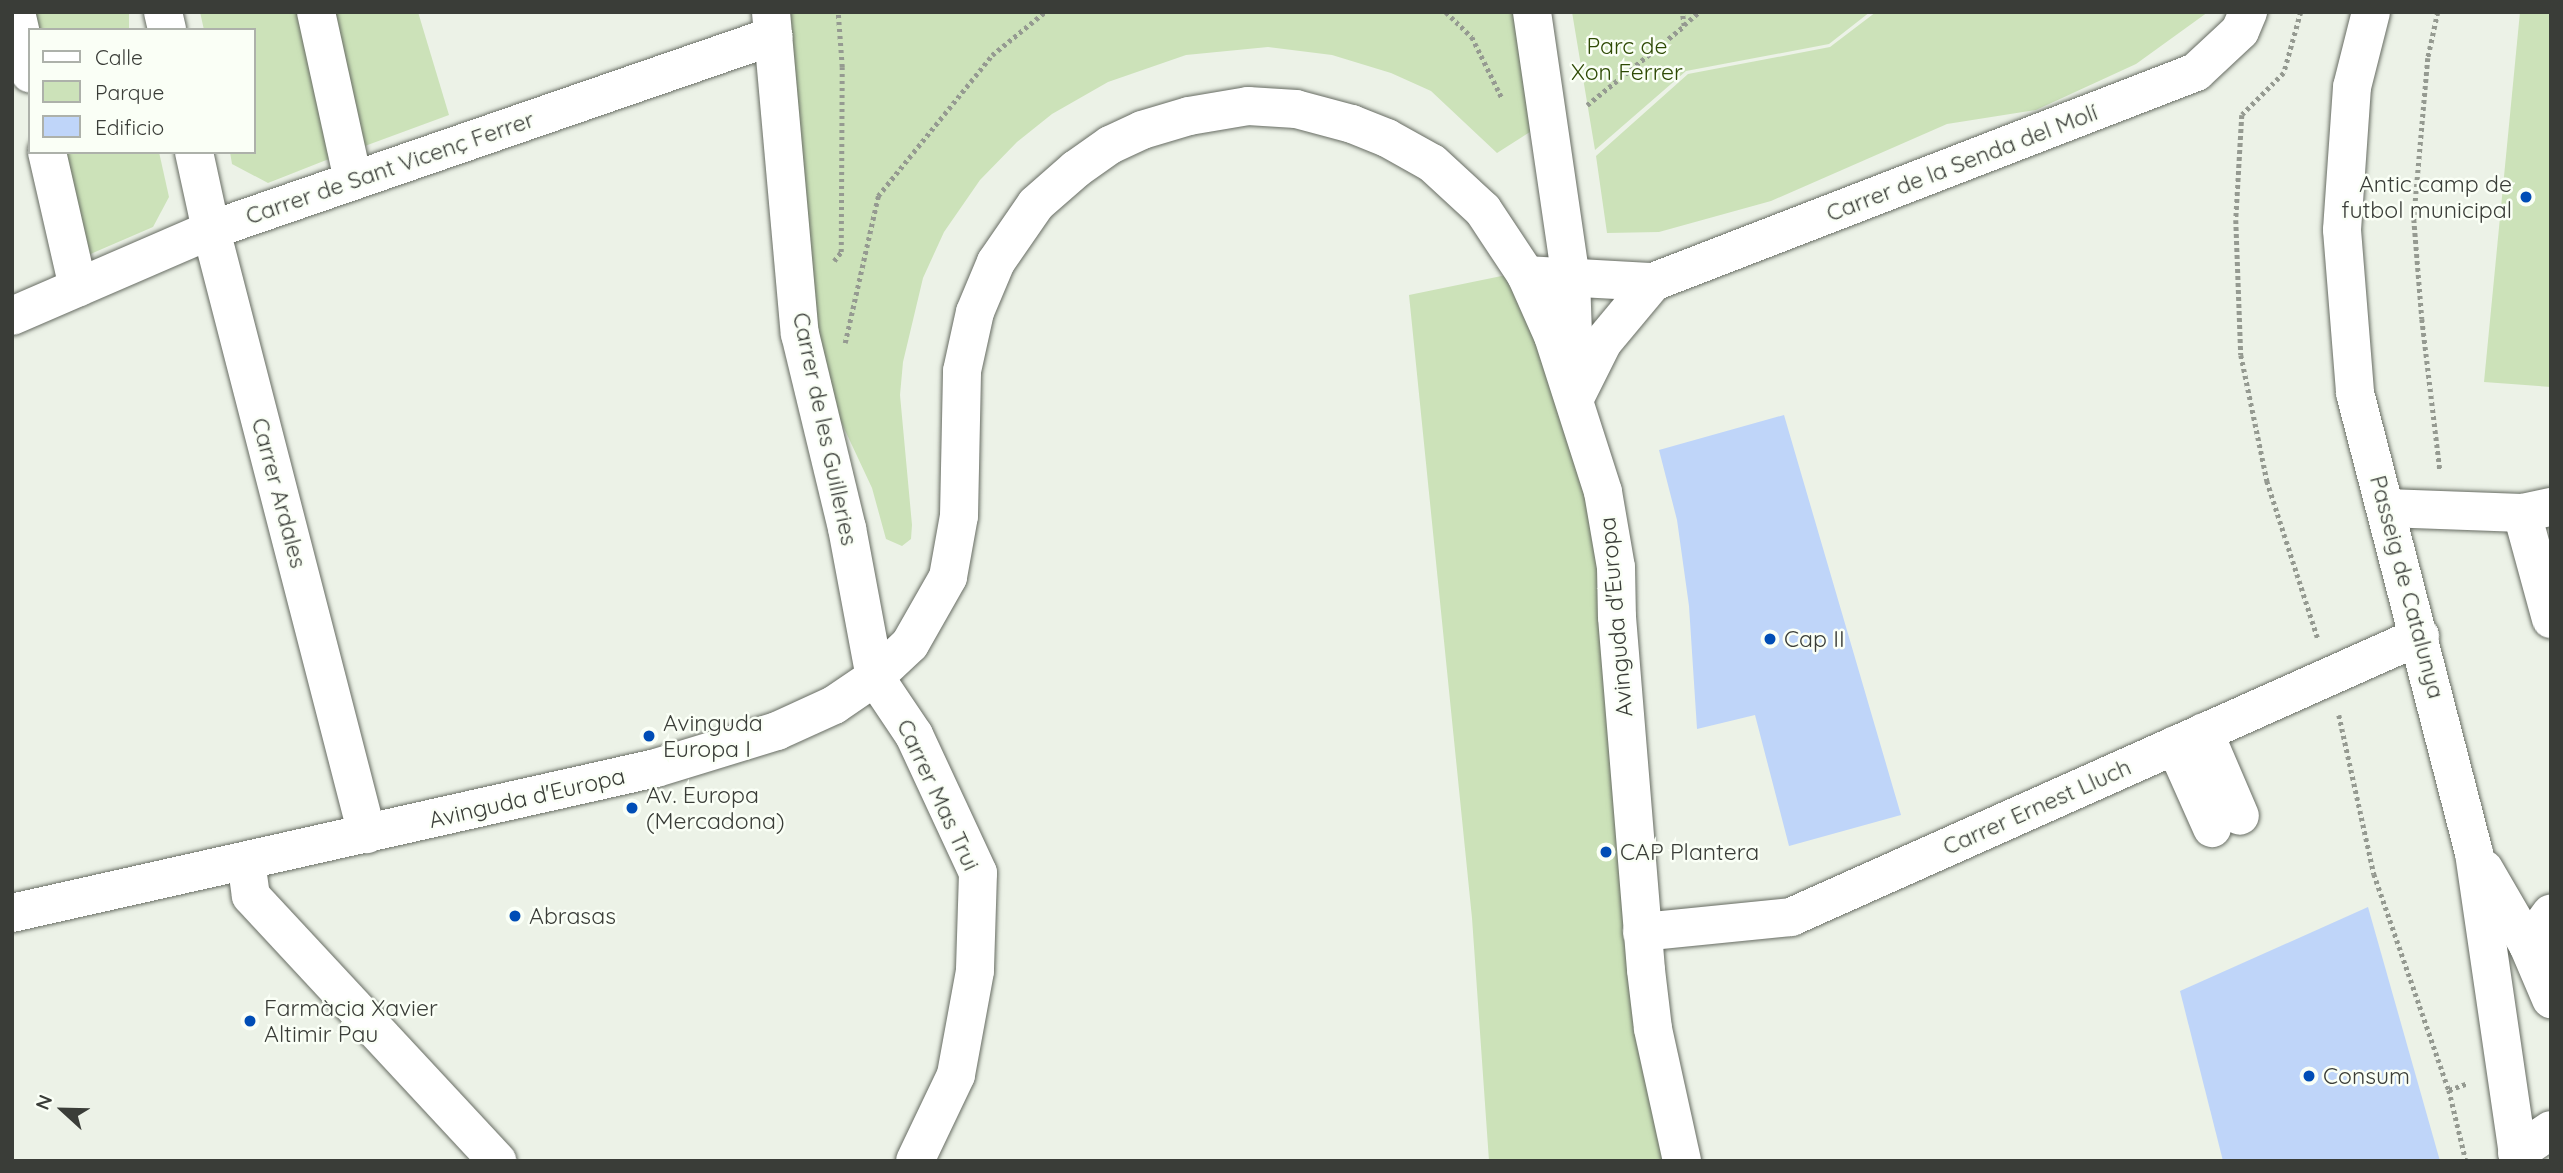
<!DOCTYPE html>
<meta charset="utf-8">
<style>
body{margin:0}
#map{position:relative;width:2563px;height:1173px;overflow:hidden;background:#ecf2e7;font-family:Quicksand,sans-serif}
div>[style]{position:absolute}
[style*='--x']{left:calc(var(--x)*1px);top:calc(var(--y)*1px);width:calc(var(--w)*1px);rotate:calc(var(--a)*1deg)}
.green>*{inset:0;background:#cce2b9;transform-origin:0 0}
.building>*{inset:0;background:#bfd5f9}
.path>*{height:4.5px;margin-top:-2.25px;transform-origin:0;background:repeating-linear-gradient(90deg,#959a91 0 3.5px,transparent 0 7px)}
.roads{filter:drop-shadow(0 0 2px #676c63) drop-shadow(0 0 2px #676c63)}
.minor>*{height:38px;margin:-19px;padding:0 19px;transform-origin:19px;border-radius:19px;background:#fff}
.dots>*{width:19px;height:19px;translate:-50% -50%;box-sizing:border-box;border:4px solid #fafff6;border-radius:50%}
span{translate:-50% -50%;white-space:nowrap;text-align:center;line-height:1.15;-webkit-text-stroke:5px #fafff6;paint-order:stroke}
.park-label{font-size:23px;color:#2e4a04}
.street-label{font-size:23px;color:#3a3d38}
.poi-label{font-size:23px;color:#3a3d38}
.right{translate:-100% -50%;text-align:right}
.left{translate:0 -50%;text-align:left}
.frame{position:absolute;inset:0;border:14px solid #3a3d38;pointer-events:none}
.legend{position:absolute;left:28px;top:28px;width:228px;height:126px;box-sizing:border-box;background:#fafff6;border:2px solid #adb1aa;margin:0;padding:9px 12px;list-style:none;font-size:21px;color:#3a3d38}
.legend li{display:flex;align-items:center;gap:14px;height:35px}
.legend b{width:35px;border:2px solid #adb1aa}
.north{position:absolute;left:28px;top:1075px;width:70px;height:70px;-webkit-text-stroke:5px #fafff6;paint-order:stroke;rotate:292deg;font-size:19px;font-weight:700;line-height:28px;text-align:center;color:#3a3d38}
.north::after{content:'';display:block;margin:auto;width:24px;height:32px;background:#3a3d38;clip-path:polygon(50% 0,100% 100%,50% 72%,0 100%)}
</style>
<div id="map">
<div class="green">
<div style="left:23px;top:12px;width:106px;height:19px"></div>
<div style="clip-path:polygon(200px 12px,308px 12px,339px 155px,268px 183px,232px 164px,230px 152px,254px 152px,254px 30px,204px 30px)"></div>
<div style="clip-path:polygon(324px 12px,418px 12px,449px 115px,354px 150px)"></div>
<div style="clip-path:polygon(774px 12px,1531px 12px,1549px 120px,1497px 153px,1431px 91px,1391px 73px,1332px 55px,1268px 47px,1186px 55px,1108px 82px,1052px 114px,1017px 142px,980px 180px,944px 232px,923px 278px,903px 362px,900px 395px,912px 525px,911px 539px,902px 546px,886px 539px,872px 488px,800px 334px)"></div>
<div style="clip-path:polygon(1572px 12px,1870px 12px,1829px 44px,1686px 71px,1595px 150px)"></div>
<div style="clip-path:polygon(1876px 12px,2208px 12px,2136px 64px,2036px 110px,1947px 124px,1771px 201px,1659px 232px,1607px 233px,1596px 156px,1688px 74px,1830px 47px)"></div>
<div style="clip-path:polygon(2520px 12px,2551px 12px,2551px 387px,2484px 382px)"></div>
<div style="clip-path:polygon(51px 152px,159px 152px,169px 197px,153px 227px,72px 262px)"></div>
<div style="clip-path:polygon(1526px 271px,1588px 401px,1682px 1161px,1489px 1161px,1472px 918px,1409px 295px)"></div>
</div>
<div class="building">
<div style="clip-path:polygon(1784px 415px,1901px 815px,1789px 846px,1755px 715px,1697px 729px,1689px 606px,1677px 520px,1659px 450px)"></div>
<div style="clip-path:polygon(2368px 907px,2440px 1161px,2223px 1161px,2180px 991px)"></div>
</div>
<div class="path">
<div style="--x:1446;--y:12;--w:36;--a:44"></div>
<div style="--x:1472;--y:37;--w:68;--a:63.8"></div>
<div style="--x:2301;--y:12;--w:63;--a:105.6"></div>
<div style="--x:2284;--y:73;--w:59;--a:135"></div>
<div style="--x:2242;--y:115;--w:105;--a:93.3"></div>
<div style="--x:2236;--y:220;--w:135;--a:87.9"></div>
<div style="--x:2241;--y:355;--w:129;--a:78.3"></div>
<div style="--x:2267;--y:481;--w:166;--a:72.1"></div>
<div style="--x:2438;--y:12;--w:47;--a:102.3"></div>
<div style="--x:2428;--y:58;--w:162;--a:95"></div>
<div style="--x:2414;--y:219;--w:100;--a:85.4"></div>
<div style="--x:2422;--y:319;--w:152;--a:83.2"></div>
<div style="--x:1684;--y:25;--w:20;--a:-41"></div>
<div style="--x:1587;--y:105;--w:125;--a:-39.2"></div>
<div style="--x:1684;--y:26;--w:14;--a:-98"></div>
<div style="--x:834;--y:261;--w:11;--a:-52"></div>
<div style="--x:841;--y:252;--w:185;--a:-89.7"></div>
<div style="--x:842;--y:67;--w:55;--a:-94.2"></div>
<div style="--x:845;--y:343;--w:151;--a:-77.3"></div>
<div style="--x:878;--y:196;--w:181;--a:-51"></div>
<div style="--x:992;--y:55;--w:68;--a:-39.1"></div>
<div style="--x:2339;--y:715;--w:163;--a:77.6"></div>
<div style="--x:2374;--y:874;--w:229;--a:70.9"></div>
<div style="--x:2449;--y:1090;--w:73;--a:76.5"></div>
<div style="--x:2449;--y:1090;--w:20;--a:-20"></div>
</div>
<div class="roads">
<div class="minor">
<div style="--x:16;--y:12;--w:63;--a:77.1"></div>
<div style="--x:163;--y:12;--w:18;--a:77"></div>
<div style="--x:316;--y:12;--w:172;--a:77.6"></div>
<div style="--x:771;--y:12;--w:323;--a:84.9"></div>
<div style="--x:800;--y:334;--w:200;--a:76.4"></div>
<div style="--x:847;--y:528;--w:152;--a:79.4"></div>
<div style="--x:875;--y:677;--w:70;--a:56.1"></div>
<div style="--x:914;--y:735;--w:152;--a:65.1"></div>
<div style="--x:978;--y:873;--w:98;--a:91.8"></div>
<div style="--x:975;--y:971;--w:106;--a:100.4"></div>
<div style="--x:956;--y:1075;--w:95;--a:115.5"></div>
<div style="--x:1532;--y:12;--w:269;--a:81.7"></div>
<div style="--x:1571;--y:278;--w:86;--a:88"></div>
<div style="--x:2371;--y:12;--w:77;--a:104.2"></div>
<div style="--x:2352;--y:87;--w:143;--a:94"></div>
<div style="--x:2342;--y:230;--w:164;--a:85.4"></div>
<div style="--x:2355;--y:393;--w:475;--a:75.5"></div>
<div style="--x:2474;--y:853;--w:311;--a:81.7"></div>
<div style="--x:47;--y:152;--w:139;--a:77.1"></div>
<div style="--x:194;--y:152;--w:80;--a:77.7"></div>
<div style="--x:211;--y:230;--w:624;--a:75.52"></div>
<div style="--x:1526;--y:275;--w:127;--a:3.2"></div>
<div style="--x:1653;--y:282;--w:582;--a:-21.14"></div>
<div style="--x:2196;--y:72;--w:60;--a:-43"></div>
<div style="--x:2240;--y:31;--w:21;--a:-67"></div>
<div style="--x:12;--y:316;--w:217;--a:-23.4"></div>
<div style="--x:211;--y:230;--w:595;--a:-19.04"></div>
<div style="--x:1576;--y:396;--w:60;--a:-63.4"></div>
<div style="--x:1603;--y:342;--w:78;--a:-50.2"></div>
<div style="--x:2386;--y:508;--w:136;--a:2.1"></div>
<div style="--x:2522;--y:513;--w:30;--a:-12"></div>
<div style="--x:2522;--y:513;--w:110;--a:74.7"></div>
<div style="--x:2204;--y:732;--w:91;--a:66.8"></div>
<div style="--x:2175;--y:745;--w:91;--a:66"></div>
<div style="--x:246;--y:861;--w:35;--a:82"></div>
<div style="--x:251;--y:896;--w:362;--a:47.1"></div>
<div style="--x:2484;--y:869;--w:88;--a:59.9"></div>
<div style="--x:2528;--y:945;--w:59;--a:66.9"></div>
<div style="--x:12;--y:913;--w:660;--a:-12.69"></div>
<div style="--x:656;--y:768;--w:127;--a:-17"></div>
<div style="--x:777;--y:731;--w:63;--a:-24.5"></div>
<div style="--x:834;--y:705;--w:50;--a:-34.3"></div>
<div style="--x:875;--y:677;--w:48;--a:-43.3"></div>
<div style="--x:910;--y:644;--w:77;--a:-60.4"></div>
<div style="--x:948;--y:577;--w:62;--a:-79.8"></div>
<div style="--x:959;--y:516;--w:145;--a:-88.8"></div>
<div style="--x:962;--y:371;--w:60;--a:-77.6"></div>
<div style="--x:975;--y:312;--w:54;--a:-67.2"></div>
<div style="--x:996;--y:262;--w:70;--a:-55.4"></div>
<div style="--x:1036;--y:204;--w:53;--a:-41.2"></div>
<div style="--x:1076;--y:169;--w:42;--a:-35.2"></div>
<div style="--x:1110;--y:145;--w:35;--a:-25"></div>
<div style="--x:1142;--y:130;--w:49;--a:-16.6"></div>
<div style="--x:1189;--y:116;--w:60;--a:-9.6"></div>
<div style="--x:1248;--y:106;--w:48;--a:3.6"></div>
<div style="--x:1296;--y:109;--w:58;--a:15"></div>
<div style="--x:1352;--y:124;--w:38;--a:22"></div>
<div style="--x:1387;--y:138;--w:51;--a:29.1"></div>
<div style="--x:1432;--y:163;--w:69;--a:42.7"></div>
<div style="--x:1483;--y:210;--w:78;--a:56.5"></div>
<div style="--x:1526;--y:275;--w:67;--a:66.1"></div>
<div style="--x:1553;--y:336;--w:164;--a:72.2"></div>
<div style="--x:1603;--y:492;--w:76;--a:80.2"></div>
<div style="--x:1616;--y:567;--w:50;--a:88.9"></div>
<div style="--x:1617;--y:617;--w:354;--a:85.3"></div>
<div style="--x:1646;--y:970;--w:59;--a:83.2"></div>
<div style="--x:1653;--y:1029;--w:135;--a:77.6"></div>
<div style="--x:1642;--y:932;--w:150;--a:-5.7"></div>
<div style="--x:1791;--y:917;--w:689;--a:-24.07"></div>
<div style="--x:2528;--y:945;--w:39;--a:-54"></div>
<div style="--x:2517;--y:1153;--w:41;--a:-34.1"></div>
</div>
</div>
<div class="dots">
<div style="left:2526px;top:197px;background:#004db6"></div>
<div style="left:1770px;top:639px;background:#004db6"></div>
<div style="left:649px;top:736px;background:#004db6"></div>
<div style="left:632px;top:808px;background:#004db6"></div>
<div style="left:1606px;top:852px;background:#004db6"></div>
<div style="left:515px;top:916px;background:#004db6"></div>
<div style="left:250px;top:1021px;background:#004db6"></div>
<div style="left:2309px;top:1076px;background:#004db6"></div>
</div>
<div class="park-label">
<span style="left:1627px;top:59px">Parc de<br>Xon Ferrer</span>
</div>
<div class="street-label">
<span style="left:1962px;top:163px;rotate:-21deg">Carrer de la Senda del Molí</span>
<span style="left:390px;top:168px;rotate:-19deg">Carrer de Sant Vicenç Ferrer</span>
<span style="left:825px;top:429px;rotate:78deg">Carrer de les Guilleries</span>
<span style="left:279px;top:493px;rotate:75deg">Carrer Ardales</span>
<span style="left:2407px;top:587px;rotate:75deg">Passeig de Catalunya</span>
<span style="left:1616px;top:617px;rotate:-95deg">Avinguda d'Europa</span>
<span style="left:938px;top:795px;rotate:65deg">Carrer Mas Trui</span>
<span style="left:527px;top:798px;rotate:-13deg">Avinguda d'Europa</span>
<span style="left:2037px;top:807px;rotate:-24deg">Carrer Ernest Lluch</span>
</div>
<div class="poi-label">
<span class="right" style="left:2512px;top:197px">Antic camp de<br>futbol municipal</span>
<span class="left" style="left:1784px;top:639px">Cap II</span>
<span class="left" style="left:663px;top:736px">Avinguda<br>Europa I</span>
<span class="left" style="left:646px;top:808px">Av. Europa<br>(Mercadona)</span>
<span class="left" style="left:1620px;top:852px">CAP Plantera</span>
<span class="left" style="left:529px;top:916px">Abrasas</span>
<span class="left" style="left:264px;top:1021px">Farmàcia Xavier<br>Altimir Pau</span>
<span class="left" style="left:2323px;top:1076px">Consum</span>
</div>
<div class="frame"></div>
<ul class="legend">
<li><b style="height:9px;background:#fff"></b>Calle</li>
<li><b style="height:19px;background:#cce2b9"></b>Parque</li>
<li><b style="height:19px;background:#bfd5f9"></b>Edificio</li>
</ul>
<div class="north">N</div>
</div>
